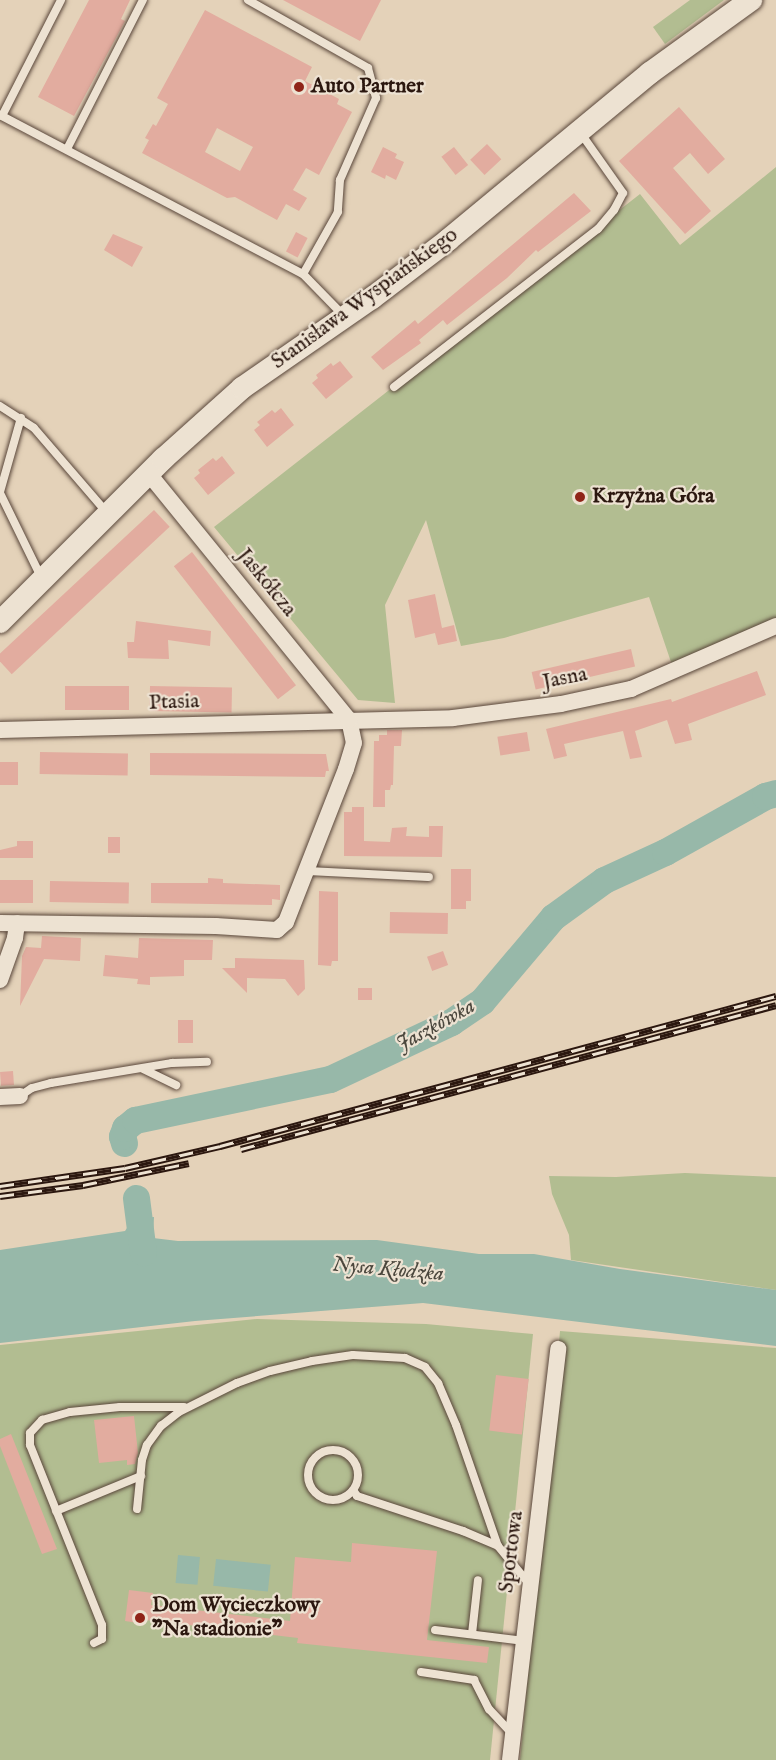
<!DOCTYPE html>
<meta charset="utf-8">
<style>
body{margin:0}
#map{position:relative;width:776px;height:1760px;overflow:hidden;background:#e4d2b9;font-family:"IM FELL English",serif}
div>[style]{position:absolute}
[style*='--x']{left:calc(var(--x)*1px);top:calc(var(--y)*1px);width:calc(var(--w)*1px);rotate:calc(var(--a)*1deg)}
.green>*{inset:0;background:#b2bd91}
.water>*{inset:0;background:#97b8a9;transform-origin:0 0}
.river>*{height:27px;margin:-13.5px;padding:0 13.5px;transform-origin:13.5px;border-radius:13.5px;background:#97b8a9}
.building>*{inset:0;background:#e2ac9f;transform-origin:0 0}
.roads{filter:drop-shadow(0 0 2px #59463a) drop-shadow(0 0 2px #59463a)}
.service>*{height:8px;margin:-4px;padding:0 4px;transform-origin:4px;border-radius:4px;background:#ede2d2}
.service>.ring{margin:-4px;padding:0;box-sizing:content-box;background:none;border:8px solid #ede2d2;border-radius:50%}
.minor>*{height:16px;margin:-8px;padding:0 8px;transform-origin:8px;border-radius:8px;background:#ede2d2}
.secondary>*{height:22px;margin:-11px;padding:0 11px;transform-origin:11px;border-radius:11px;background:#ede2d2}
.rail>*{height:7px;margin-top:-3.5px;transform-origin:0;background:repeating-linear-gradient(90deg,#ede2d2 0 14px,#2b170f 0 28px);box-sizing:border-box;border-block:2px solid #2b170f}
.dots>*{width:16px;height:16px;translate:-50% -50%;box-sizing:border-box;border:3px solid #ede2d2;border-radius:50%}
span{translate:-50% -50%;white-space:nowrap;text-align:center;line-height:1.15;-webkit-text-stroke:4.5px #ede2d2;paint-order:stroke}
.poi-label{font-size:21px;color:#2b170f;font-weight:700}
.left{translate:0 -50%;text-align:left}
.street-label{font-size:21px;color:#2b170f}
.water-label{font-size:22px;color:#4b473d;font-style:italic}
</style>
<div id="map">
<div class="green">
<div style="clip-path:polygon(690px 0,724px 0,665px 44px,653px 27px)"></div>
<div style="clip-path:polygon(776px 167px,776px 618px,672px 665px,649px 597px,504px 638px,461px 646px,426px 520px,385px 605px,395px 703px,358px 700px,214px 527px,640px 194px,680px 245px)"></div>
<div style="clip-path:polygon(685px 1173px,776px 1177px,776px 1290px,571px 1260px,569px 1235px,552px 1194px,549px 1176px,616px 1177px)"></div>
<div style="clip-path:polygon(257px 1319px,426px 1324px,533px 1334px,490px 1760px,0 1760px,0 1345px)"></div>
<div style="clip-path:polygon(560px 1331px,776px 1348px,776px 1760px,520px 1760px)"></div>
</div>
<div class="water">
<div style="clip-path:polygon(154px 1217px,153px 1238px,178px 1241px,377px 1240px,479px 1254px,534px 1254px,620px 1269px,776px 1290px,776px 1346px,423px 1303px,195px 1321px,0 1343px,0 1250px,125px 1231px,133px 1219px)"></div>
<div style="left:178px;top:1555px;width:22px;height:28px;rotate:5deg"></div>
<div style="left:216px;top:1559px;width:55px;height:27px;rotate:6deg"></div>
</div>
<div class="river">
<div style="--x:124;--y:1143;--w:7;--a:-106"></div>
<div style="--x:122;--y:1136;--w:9;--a:-69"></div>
<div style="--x:125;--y:1128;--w:13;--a:-39"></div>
<div style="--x:135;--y:1120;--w:199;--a:-11.9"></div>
<div style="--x:330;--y:1079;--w:134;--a:-25.2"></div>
<div style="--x:451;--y:1022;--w:37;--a:-34"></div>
<div style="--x:482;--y:1001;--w:110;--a:-49.8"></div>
<div style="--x:553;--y:917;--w:63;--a:-36"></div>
<div style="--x:604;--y:880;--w:67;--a:-24.7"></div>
<div style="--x:665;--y:852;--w:115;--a:-29.2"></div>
<div style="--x:765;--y:796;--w:11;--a:-15"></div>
<div style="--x:136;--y:1198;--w:55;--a:82.7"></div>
</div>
<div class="building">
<div style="clip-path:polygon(89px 0,130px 0,121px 19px,125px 21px,74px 116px,38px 97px)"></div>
<div style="clip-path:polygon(283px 0,381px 0,360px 41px)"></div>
<div style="clip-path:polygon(evenodd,205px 10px,312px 67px,305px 81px,339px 99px,337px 104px,352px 112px,319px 175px,306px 168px,293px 190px,307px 198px,299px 211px,286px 204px,277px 220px,235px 197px,227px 198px,142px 153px,149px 140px,145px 138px,153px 124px,156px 126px,168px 104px,157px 98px,205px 10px,217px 128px,253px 147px,240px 171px,205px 152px,217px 128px)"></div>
<div style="clip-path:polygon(679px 107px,725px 159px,708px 174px,690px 153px,673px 168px,711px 211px,685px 234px,619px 161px)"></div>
<div style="left:487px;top:144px;width:21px;height:23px;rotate:47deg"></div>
<div style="clip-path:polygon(383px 147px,397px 154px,395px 158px,404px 162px,396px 180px,386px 175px,385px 179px,371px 172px)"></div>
<div style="left:454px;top:147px;width:23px;height:16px;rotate:52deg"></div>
<div style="clip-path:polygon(574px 193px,591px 211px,538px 252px,536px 250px,507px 278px,447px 325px,443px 320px,419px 340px,421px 343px,383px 370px,371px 357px,415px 320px,418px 324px)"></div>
<div style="left:296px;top:232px;width:13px;height:22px;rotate:27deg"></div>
<div style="clip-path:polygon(113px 234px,143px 247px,132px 267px,104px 250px)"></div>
<div style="clip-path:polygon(340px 361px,353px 377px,326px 399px,312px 383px,318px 378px,316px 375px,331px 363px,333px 366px)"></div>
<div style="clip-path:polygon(281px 408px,294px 425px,267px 447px,254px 430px,260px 425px,257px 422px,272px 410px,275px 413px)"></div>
<div style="clip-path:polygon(222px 456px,235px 473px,208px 495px,194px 478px,200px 473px,198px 470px,213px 458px,216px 461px)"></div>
<div style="left:154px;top:510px;width:23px;height:216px;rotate:47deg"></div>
<div style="left:192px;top:552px;width:169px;height:23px;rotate:52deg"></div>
<div style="clip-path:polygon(435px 594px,442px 628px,454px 625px,457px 641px,438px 645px,435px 633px,415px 638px,408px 600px)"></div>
<div style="clip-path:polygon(136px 621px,211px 631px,210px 646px,168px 640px,169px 659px,128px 658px,127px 642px,134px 642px)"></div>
<div style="left:631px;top:649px;width:18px;height:102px;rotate:77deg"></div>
<div style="clip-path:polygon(757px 671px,766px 695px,688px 724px,692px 740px,675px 744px,667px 720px,635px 731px,642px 757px,630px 759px,623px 731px,564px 744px,567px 756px,554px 759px,546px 729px,671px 699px,672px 702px)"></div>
<div style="left:65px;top:686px;width:64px;height:24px"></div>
<div style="left:150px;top:686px;width:82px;height:25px;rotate:1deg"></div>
<div style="clip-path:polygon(387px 730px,402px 730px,401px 746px,394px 746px,393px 785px,391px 785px,390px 790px,385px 790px,385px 807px,373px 807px,374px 741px,379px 741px,379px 735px,387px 735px)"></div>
<div style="left:527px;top:732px;width:19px;height:30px;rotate:81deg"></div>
<div style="left:40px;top:752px;width:88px;height:22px;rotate:1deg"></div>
<div style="clip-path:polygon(150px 753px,326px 754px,329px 771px,326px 771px,325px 777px,150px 775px)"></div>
<div style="left:0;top:762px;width:18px;height:23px"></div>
<div style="clip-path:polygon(352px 807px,364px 807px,364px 841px,390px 842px,392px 828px,407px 827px,406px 836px,429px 837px,429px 826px,443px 826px,442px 857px,344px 856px,344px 812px,352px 812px)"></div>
<div style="left:108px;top:837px;width:12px;height:16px"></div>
<div style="clip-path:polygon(17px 841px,33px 841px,33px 858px,0 858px,0 850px,17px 846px)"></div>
<div style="clip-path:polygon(451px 869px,471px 869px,471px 901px,466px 901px,466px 909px,451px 909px)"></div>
<div style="clip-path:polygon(208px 878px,223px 879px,223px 883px,280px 885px,280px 900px,272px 899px,272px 905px,151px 903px,151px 883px,208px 883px)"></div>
<div style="left:0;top:880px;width:33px;height:23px"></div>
<div style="left:50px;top:881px;width:79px;height:21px;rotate:1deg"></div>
<div style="clip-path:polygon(319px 891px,338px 892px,338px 961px,332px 961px,331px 966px,318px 965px)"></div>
<div style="left:390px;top:912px;width:58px;height:21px;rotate:1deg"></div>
<div style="clip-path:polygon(42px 936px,81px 938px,80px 961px,44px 959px,20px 1006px,22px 956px,26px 947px,41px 948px)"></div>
<div style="clip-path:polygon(139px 938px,213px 940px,212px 960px,184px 960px,184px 976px,150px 977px,150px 985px,137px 984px,138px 979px,103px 976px,105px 955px,138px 958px)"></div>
<div style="left:443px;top:951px;width:15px;height:17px;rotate:70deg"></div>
<div style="clip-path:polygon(235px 958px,304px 960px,305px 989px,298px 996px,285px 979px,247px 978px,247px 993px,222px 968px,235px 968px)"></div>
<div style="left:358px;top:988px;width:14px;height:12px"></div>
<div style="left:178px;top:1020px;width:15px;height:23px"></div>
<div style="left:13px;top:1071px;width:14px;height:13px;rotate:86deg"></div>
<div style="left:496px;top:1375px;width:33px;height:56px;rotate:7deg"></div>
<div style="clip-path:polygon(134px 1416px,138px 1453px,135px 1464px,127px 1465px,127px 1460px,99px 1463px,94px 1420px)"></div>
<div style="clip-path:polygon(11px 1434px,57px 1549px,42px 1554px,0 1446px,0 1439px)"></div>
<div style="clip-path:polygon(352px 1543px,437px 1551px,427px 1640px,489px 1647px,487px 1663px,297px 1643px,298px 1638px,146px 1620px,145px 1624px,125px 1621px,129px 1590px,153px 1593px,151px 1605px,290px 1621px,295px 1557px,351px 1562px)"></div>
</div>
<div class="roads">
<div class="service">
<div style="--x:248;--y:0;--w:138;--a:29.5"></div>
<div style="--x:368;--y:68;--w:31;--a:75"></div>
<div style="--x:376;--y:98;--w:90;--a:113.7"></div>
<div style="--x:340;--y:180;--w:32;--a:94"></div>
<div style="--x:338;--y:212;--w:71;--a:119.4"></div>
<div style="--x:0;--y:115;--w:342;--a:27.7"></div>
<div style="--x:303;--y:274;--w:59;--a:45.7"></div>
<div style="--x:2;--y:116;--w:130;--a:-63"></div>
<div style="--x:67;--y:149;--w:167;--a:-63"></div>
<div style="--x:394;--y:387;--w:258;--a:-37.8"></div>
<div style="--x:598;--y:229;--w:25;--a:-50"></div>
<div style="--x:614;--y:210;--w:19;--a:-62"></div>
<div style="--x:623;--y:193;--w:75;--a:-125.2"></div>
<div style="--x:0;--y:406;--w:40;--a:32.9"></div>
<div style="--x:34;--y:428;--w:113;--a:49.3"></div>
<div style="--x:0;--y:492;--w:77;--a:-74.2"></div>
<div style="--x:0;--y:493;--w:93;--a:64"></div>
<div style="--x:307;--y:871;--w:122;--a:2.8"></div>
<div style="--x:143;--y:1069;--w:37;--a:26"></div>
<div style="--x:20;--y:1096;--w:14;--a:-34"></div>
<div style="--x:32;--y:1088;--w:20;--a:-15"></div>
<div style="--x:51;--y:1083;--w:123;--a:-9.4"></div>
<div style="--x:172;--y:1063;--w:35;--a:-2"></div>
<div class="ring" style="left:308px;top:1450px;width:42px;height:42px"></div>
<div style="--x:353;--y:1490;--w:7;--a:56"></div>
<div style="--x:357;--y:1496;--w:112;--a:18.3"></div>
<div style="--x:463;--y:1531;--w:38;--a:23"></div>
<div style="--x:137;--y:1509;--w:49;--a:-84.2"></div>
<div style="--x:142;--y:1460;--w:16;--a:-72"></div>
<div style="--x:147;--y:1445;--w:24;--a:-54"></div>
<div style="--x:161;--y:1426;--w:23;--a:-38"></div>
<div style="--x:179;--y:1412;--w:65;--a:-26.6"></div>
<div style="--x:237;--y:1383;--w:35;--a:-20"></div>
<div style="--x:270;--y:1371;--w:43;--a:-13.4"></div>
<div style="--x:312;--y:1361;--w:41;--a:-8.3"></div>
<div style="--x:353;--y:1355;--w:52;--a:3.3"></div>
<div style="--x:405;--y:1358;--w:22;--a:24"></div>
<div style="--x:425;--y:1367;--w:21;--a:51"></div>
<div style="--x:438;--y:1383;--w:46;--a:66.8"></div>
<div style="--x:456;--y:1425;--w:128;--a:70.9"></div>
<div style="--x:498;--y:1546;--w:50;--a:50.6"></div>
<div style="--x:56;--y:1511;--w:92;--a:-22.4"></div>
<div style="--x:435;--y:1630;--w:90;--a:7"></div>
<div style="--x:472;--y:1634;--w:54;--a:-83.7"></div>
<div style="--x:94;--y:1643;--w:9;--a:-27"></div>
<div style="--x:102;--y:1639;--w:14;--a:-90"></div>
<div style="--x:102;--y:1625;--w:194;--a:-111.8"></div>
<div style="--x:30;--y:1445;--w:12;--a:-90"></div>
<div style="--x:30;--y:1433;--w:18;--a:-47"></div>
<div style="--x:42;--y:1420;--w:29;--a:-16"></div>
<div style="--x:70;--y:1412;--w:50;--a:-5.7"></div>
<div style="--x:120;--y:1407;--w:64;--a:0"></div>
<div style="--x:421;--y:1672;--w:54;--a:8.6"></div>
<div style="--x:474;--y:1680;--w:33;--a:63"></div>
<div style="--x:489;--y:1709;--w:35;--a:47"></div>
</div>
<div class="minor">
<div style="--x:0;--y:730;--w:453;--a:-1.5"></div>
<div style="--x:453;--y:718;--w:109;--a:-7.4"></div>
<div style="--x:561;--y:704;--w:72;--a:-12.1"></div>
<div style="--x:631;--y:689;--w:158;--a:-23.5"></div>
<div style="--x:0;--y:923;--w:216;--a:0.8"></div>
<div style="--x:216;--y:926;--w:61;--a:3.8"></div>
<div style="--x:277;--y:930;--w:12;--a:-42"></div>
<div style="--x:286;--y:922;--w:164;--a:-68.6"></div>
<div style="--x:346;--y:769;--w:27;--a:-73"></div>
<div style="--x:354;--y:743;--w:24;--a:-102"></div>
<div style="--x:349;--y:720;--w:317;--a:-129.1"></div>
<div style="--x:0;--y:980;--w:45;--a:-70.3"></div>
<div style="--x:15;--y:938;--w:15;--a:-82"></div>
<div style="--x:0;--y:1097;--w:20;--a:-3"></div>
<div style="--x:510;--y:1760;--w:414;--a:-83.3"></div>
</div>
<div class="secondary">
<div style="--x:0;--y:622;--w:231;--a:-45"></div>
<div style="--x:163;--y:459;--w:106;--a:-41.9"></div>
<div style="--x:242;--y:388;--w:158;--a:-34.7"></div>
<div style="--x:372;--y:298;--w:96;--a:-37.3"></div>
<div style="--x:448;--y:240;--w:262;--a:-39.6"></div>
<div style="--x:650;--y:73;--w:125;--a:-35.9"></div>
</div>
</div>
<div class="rail">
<div style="--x:241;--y:1149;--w:554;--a:-15.06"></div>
<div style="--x:0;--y:1186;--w:126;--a:-8.2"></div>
<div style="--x:125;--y:1168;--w:98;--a:-13"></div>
<div style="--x:220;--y:1146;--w:576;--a:-15.1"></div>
<div style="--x:0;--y:1196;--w:84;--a:-7.5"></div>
<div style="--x:83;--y:1185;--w:108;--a:-11.7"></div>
</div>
<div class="dots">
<div style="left:299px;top:87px;background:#8f2418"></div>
<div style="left:580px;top:497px;background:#8f2418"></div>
<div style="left:140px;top:1618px;background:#8f2418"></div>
</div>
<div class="poi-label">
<span class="left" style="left:311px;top:87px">Auto Partner</span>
<span class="left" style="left:592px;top:497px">Krzyżna Góra</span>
<span class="left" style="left:152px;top:1618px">Dom Wycieczkowy<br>"Na stadionie"</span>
</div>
<div class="street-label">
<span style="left:365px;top:299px;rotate:-36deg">Stanisława Wyspiańskiego</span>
<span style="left:266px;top:583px;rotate:51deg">Jaskółcza</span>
<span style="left:565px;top:679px;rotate:-11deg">Jasna</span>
<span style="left:174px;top:703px;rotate:-2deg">Ptasia</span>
<span style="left:512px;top:1552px;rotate:-83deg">Sportowa</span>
</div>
<div class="water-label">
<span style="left:436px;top:1026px;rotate:-29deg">Jaszkówka</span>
<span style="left:388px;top:1270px;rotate:5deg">Nysa Kłodzka</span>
</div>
</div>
